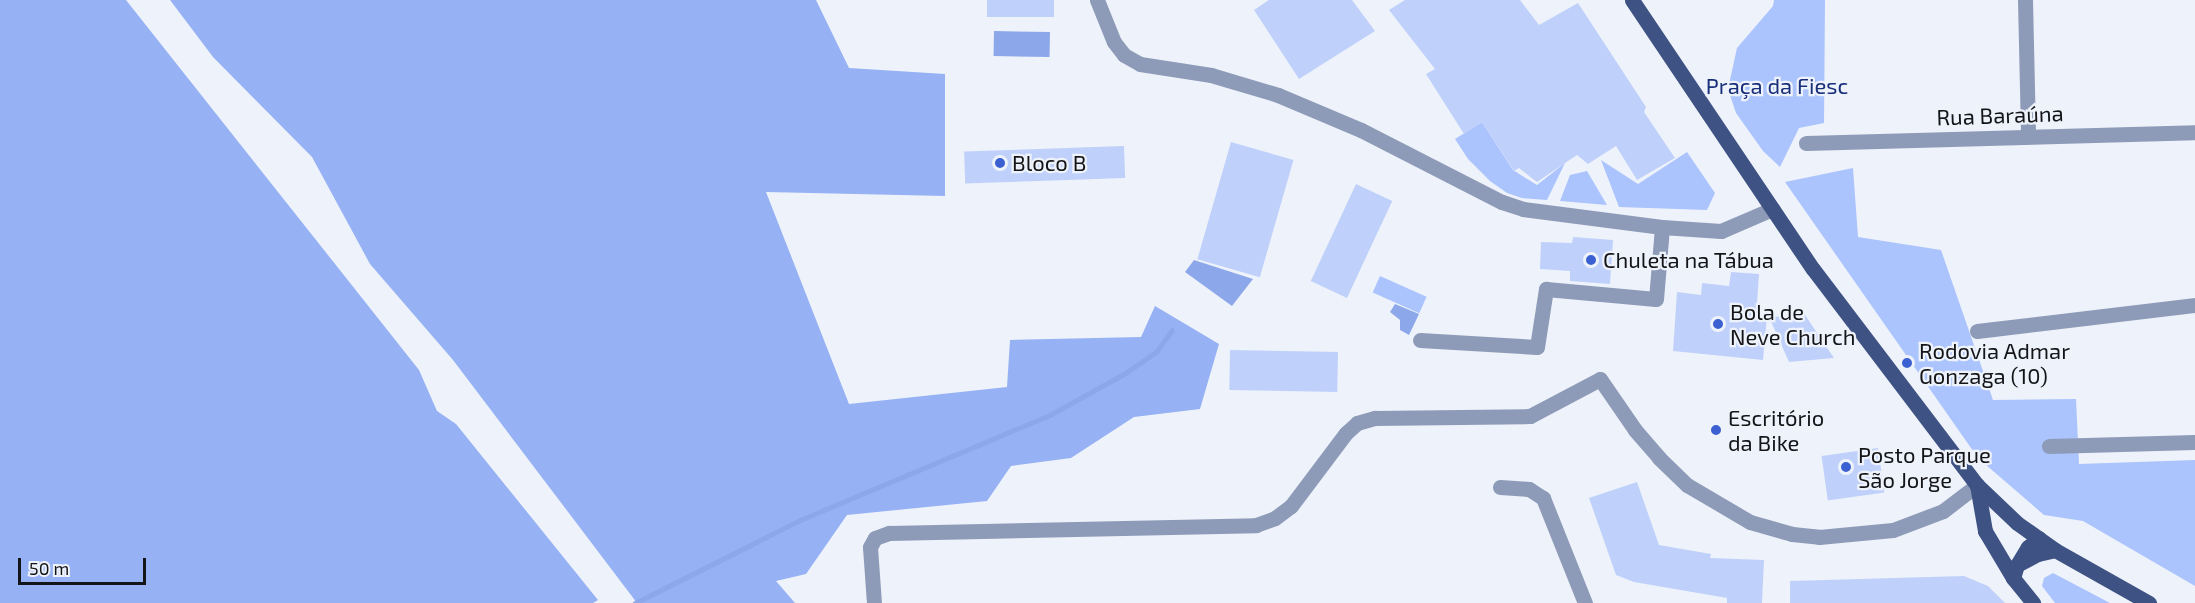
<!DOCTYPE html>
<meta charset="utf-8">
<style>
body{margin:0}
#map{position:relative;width:2195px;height:603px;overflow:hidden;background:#eef2fa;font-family:"Exo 2",sans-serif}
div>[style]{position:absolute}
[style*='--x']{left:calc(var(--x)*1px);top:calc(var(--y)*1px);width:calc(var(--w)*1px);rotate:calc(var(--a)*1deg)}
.green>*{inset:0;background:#abc4fe;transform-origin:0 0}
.forest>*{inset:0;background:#96b2f4}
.water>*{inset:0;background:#8da8ea;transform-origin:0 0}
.stream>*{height:5px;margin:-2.5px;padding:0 2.5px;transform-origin:2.5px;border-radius:2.5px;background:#8da8ea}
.building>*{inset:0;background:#bfd1fb;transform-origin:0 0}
.minor>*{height:15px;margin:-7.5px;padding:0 7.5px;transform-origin:7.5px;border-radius:7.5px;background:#8e9bb8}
.major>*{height:15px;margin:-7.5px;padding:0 7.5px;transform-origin:7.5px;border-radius:7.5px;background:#3f5284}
.dots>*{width:16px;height:16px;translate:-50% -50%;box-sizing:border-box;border:3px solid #eef2fa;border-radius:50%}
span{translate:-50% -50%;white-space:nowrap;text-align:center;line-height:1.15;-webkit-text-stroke:4.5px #eef2fa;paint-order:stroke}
.park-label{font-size:22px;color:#192f7a}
.street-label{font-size:22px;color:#141518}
.poi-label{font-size:22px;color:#141518}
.left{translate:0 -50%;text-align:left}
.scale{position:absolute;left:18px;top:558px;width:128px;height:27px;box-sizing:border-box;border:3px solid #141518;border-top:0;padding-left:8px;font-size:18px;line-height:21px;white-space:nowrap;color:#141518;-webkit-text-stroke:4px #eef2fa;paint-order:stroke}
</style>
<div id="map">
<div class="green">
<div style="clip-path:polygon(1774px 0,1825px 0,1824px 123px,1799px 128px,1780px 167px,1763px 151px,1736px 113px,1728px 89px,1737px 48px,1773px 6px)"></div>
<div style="clip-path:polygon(1482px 122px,1513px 170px,1537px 185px,1565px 163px,1547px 200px,1522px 198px,1507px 193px,1490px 181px,1468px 159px,1455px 139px)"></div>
<div style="clip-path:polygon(1687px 152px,1715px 193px,1707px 210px,1619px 207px,1601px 160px,1638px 184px)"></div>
<div style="clip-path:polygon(1853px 168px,1858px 237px,1941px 250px,1993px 400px,2076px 399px,2079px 464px,2195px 460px,2195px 586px,2083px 521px,2044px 515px,1978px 458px,1785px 182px)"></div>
<div style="clip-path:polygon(1587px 171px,1607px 205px,1560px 201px,1570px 175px)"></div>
<div style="left:1380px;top:276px;width:51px;height:18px;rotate:24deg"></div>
<div style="clip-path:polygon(2053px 573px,2110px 603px,2055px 603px,2042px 586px,2044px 578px)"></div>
</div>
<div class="forest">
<div style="clip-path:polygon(0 0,126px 0,419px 370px,437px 411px,456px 424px,598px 600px,593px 603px,0 603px)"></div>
<div style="clip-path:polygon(170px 0,816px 0,849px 68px,945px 74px,945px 196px,766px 192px,849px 404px,1007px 387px,1010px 340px,1141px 337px,1155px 306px,1219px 344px,1200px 409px,1134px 417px,1071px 458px,1011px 466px,987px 501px,847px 515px,806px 574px,776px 581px,795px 603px,637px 603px,453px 360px,370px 264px,312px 157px,213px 57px)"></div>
</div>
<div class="water">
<div style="left:994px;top:31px;width:56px;height:25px;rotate:1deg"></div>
<div style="clip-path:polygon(1194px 260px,1253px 279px,1232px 306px,1185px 272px)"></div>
<div style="clip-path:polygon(1395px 304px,1419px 314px,1409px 335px,1400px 330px,1400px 320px,1390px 312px)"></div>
</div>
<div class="stream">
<div style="--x:635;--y:603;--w:185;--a:-26.7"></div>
<div style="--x:800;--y:520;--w:269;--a:-22.8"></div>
<div style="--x:1048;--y:416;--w:90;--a:-29.1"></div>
<div style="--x:1127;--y:372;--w:35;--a:-35"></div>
<div style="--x:1156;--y:352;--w:27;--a:-54"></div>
</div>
<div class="building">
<div style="left:987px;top:0;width:67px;height:17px"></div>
<div style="clip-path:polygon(1269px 0,1352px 0,1375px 31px,1299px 79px,1254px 10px)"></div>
<div style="clip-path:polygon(1405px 0,1520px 0,1539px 25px,1578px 3px,1646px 107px,1644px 112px,1675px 158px,1637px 180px,1616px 146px,1588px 164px,1577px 155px,1537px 182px,1519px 168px,1514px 171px,1482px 122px,1464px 134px,1426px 74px,1435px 69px,1389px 10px)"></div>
<div style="left:1231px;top:142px;width:65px;height:122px;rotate:16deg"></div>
<div style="left:1124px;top:146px;width:32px;height:160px;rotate:88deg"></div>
<div style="left:1356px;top:184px;width:40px;height:107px;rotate:25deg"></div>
<div style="clip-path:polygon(1573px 237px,1613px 240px,1610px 284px,1570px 281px,1570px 271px,1540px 269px,1541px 242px,1572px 243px)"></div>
<div style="clip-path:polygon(1731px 272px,1759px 274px,1756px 318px,1767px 317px,1763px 360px,1673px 351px,1677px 292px,1701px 295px,1702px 283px,1729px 286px)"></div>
<div style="clip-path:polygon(1805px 315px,1834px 358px,1789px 362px,1769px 317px)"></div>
<div style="left:1230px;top:350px;width:108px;height:40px;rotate:1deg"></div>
<div style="left:1878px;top:448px;width:45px;height:57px;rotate:82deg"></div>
<div style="clip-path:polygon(1637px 482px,1659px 545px,1711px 554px,1710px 558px,1764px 560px,1762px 603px,1727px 603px,1727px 598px,1634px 582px,1616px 575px,1589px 498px)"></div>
<div style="clip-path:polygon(1964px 576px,1988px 586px,2005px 603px,1790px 603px,1790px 581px)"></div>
</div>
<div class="minor">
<div style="--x:1097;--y:0;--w:45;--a:68"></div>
<div style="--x:1114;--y:42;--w:16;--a:52"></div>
<div style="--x:1124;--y:55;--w:18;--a:29"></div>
<div style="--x:1140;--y:64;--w:72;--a:8.8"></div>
<div style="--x:1211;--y:75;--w:70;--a:16.6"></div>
<div style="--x:1278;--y:95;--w:90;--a:22.9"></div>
<div style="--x:1361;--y:130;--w:158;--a:27.1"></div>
<div style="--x:1502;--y:202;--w:22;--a:18"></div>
<div style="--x:1523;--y:209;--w:140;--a:7.4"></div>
<div style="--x:1662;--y:227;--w:59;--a:3.9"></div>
<div style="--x:1721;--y:231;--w:56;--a:-23.3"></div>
<div style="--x:2025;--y:0;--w:136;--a:88.7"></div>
<div style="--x:1806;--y:143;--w:389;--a:-1.6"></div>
<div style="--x:1977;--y:331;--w:220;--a:-6.8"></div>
<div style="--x:1420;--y:340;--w:117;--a:3.4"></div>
<div style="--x:1537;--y:347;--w:59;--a:-81.2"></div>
<div style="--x:1546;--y:289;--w:110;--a:5.2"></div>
<div style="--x:1656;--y:299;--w:72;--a:-85.2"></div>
<div style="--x:2049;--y:446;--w:146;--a:-1.6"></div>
<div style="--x:1500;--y:487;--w:29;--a:4"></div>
<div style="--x:1529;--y:489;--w:17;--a:33"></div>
<div style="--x:1543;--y:498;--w:113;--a:68.2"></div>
<div style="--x:874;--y:603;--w:56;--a:-94.1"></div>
<div style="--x:870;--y:547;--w:10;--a:-61"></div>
<div style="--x:875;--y:538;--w:15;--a:-20"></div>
<div style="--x:889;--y:533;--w:367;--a:-1.2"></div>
<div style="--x:1256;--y:525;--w:20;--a:-20"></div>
<div style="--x:1275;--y:518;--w:20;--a:-37"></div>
<div style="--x:1291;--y:506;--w:91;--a:-53"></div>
<div style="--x:1346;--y:433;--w:15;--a:-42"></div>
<div style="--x:1357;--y:423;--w:19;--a:-16"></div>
<div style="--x:1375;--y:418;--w:155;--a:-0.7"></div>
<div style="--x:1530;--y:416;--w:79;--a:-27.9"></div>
<div style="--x:1600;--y:379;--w:62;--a:55.5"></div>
<div style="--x:1635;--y:430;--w:37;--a:49"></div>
<div style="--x:1659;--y:458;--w:39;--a:44"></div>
<div style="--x:1687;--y:485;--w:73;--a:30.4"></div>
<div style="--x:1750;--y:522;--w:44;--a:15.9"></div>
<div style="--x:1792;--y:534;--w:27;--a:6"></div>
<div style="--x:1819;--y:537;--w:74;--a:-5.4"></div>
<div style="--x:1893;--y:530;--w:53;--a:-20.8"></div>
<div style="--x:1943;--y:511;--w:43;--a:-37.4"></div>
</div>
<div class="major">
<div style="--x:1632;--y:0;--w:324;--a:56.1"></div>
<div style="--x:1813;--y:269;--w:271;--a:52.8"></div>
<div style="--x:1977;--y:485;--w:55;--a:43.5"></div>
<div style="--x:2017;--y:523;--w:47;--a:35.4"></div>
<div style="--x:2055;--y:550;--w:108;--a:29.4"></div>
<div style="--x:1977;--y:485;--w:47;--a:80.1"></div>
<div style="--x:1985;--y:531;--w:55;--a:59.2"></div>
<div style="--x:2013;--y:578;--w:32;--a:51"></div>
<div style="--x:2017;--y:565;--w:24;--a:-28"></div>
<div style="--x:2038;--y:554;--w:17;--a:-13"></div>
<div style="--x:2013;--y:578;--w:14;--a:-73"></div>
<div style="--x:2017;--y:565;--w:21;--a:-59"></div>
<div style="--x:2028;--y:547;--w:14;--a:-39"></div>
</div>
<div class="dots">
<div style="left:1000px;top:163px;background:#3b60d2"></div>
<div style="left:1591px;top:260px;background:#3b60d2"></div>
<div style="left:1718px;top:324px;background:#3b60d2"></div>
<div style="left:1907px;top:363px;background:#3b60d2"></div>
<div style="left:1716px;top:430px;background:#3b60d2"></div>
<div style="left:1846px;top:467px;background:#3b60d2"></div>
</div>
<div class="park-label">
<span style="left:1777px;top:86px">Praça da Fiesc</span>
</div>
<div class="street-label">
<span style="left:2000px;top:115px;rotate:-2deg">Rua Baraúna</span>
</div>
<div class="poi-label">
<span class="left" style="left:1012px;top:163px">Bloco B</span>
<span class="left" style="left:1603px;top:260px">Chuleta na Tábua</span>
<span class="left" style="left:1730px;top:324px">Bola de<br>Neve Church</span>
<span class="left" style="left:1919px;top:363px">Rodovia Admar<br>Gonzaga (10)</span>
<span class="left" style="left:1728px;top:430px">Escritório<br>da Bike</span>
<span class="left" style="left:1858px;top:467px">Posto Parque<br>São Jorge</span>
</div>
<div class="scale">50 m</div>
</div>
